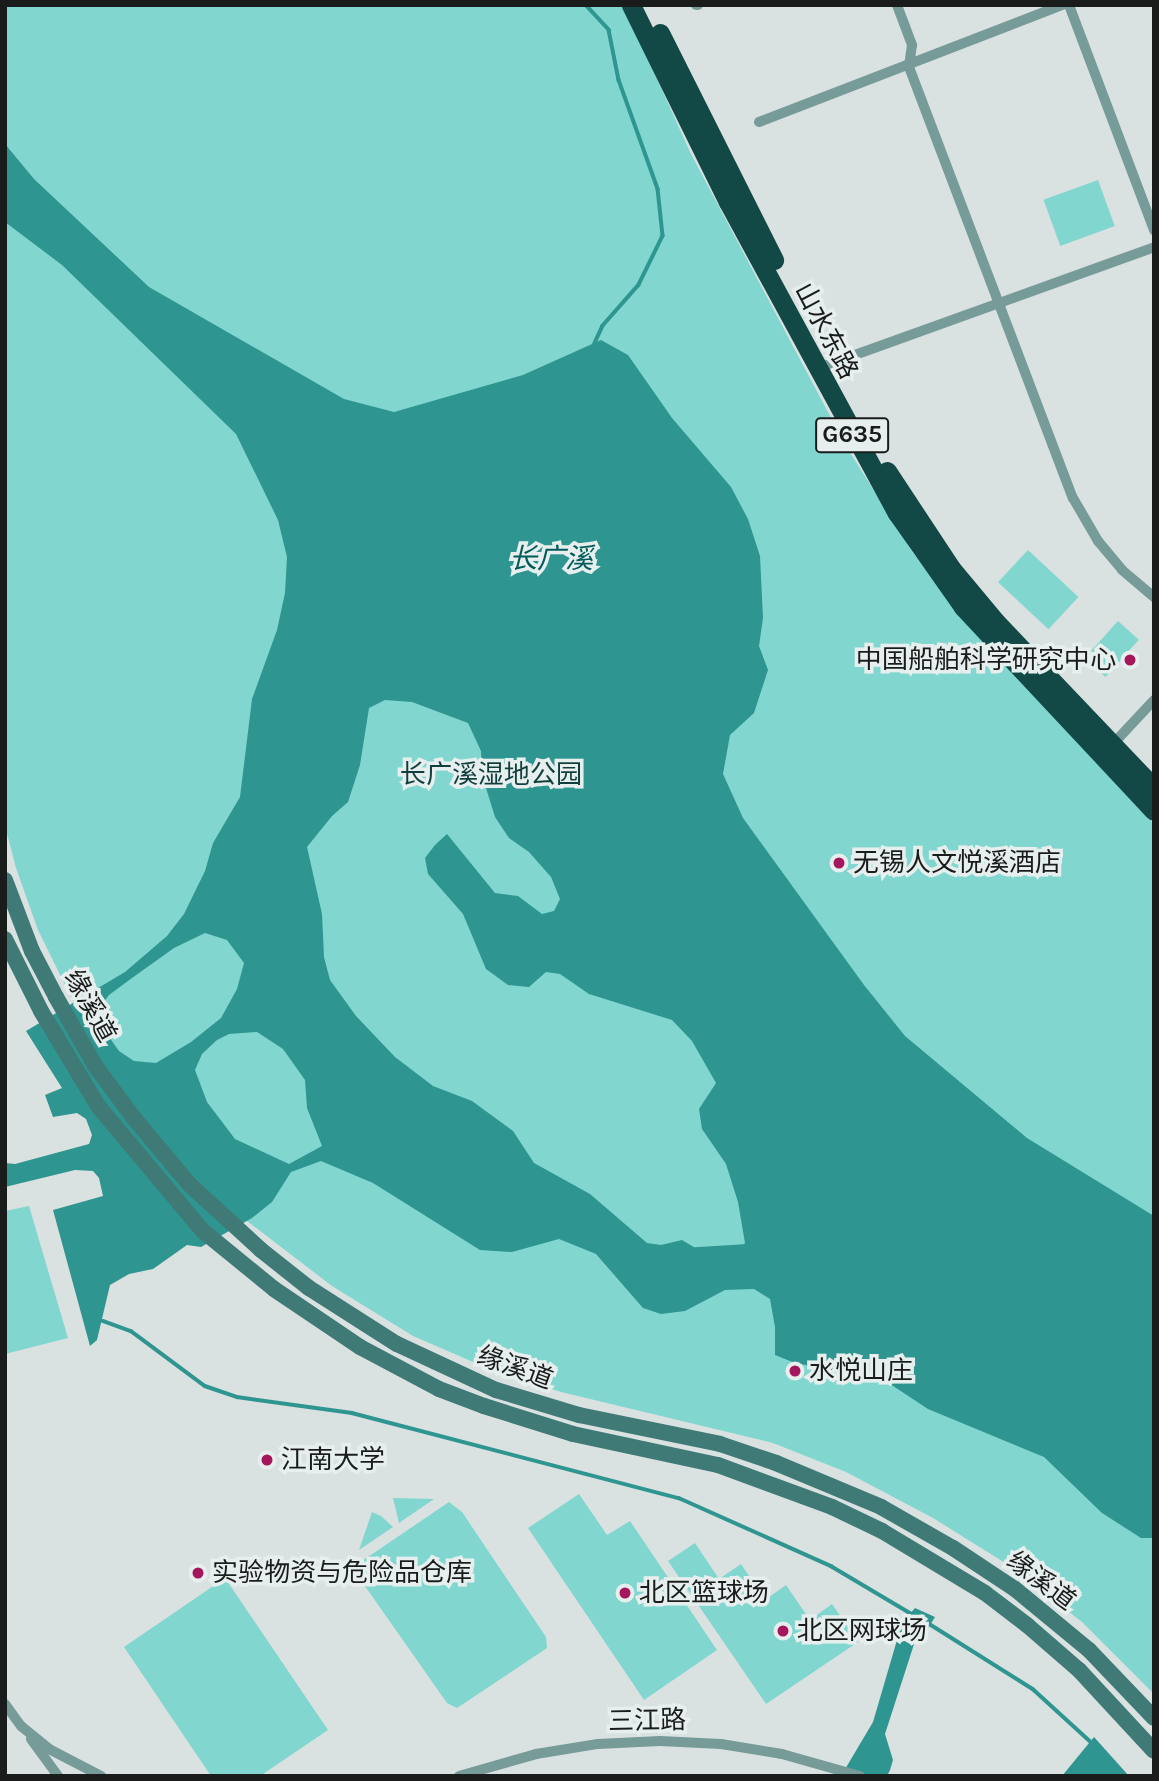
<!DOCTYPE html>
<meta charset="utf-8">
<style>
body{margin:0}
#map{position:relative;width:1159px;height:1781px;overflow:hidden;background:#dae1e1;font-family:Karla,"Noto Sans SC",sans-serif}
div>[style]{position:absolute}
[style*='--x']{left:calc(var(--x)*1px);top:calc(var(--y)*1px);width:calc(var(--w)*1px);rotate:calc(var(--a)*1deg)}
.green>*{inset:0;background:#81d6d0;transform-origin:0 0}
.water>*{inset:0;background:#2f9590}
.stream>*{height:3.5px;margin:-1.75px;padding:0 1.75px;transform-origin:1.75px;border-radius:1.75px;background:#2f9590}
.river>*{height:19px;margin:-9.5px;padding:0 9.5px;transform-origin:9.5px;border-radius:9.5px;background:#2f9590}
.street>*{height:10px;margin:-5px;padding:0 5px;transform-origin:5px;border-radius:5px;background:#769b99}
.secondary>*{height:16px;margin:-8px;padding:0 8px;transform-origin:8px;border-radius:8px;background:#3f7a77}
.highway>*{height:19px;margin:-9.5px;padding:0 9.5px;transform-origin:9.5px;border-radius:9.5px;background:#124845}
.dots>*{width:19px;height:19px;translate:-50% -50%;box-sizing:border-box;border:4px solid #e7efee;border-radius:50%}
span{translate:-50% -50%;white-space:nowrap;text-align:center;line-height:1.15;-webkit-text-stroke:7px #e7efee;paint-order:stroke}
.shield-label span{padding:2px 5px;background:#e7efee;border:2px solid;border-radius:5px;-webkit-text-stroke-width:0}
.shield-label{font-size:24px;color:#1a1c1c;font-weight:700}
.street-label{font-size:26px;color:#1a1c1c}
.poi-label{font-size:26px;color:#1a1c1c}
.right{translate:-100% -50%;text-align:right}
.left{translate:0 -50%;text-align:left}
.park-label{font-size:26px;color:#113f3d}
.water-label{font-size:28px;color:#015b58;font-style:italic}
.frame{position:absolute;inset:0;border:7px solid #1a1c1c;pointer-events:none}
</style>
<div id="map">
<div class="green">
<div style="clip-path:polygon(5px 5px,624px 5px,690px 152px,846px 446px,913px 553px,974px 630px,1154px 824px,1154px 1694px,1082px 1622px,1010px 1566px,933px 1518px,846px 1472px,773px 1443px,561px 1392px,487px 1368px,413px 1336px,332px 1286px,247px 1221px,176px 1147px,114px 1068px,74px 1003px,38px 930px,16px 868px,5px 826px)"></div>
<div style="left:1098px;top:180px;width:49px;height:58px;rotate:70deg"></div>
<div style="left:1028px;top:550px;width:69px;height:44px;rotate:43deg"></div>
<div style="left:1118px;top:621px;width:28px;height:50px;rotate:42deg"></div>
<div style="clip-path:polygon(29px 1206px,68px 1338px,5px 1354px,5px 1211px)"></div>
<div style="clip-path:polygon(579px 1494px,607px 1535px,630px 1521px,717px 1650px,644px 1700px,528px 1528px)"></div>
<div style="clip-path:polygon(393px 1498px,434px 1499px,399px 1523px)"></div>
<div style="clip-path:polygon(449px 1502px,462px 1512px,546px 1637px,547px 1648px,457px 1708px,447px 1703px,360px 1579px,356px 1565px)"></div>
<div style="clip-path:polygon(372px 1512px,381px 1516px,393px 1527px,359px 1550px)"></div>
<div style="clip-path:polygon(695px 1543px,719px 1579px,741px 1564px,765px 1600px,786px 1585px,810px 1620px,832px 1604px,858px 1642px,766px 1704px,668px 1561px)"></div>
<div style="clip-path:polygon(225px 1578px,328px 1730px,260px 1776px,211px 1776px,124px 1647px)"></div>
</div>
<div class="water">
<div style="clip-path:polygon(evenodd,5px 144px,34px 179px,149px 287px,344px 399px,394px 412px,523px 375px,601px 340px,628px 355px,672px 418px,731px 487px,748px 519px,760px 556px,763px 618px,759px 646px,768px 670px,754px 713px,730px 735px,723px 774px,743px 818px,864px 985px,905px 1036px,1027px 1138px,1154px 1216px,1154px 1538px,1141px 1538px,1102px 1513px,1044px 1457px,928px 1409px,884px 1380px,795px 1363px,775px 1355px,775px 1327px,770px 1299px,754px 1289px,725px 1290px,685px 1311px,661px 1314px,643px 1308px,596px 1254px,559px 1239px,512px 1252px,480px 1250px,373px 1183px,321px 1161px,291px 1172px,272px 1202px,252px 1218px,201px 1247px,187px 1245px,153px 1269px,129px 1274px,110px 1285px,97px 1340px,90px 1346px,53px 1210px,103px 1196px,99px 1178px,93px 1171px,75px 1170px,5px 1187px,5px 1163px,15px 1164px,89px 1144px,92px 1135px,86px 1119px,77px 1113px,53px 1117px,45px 1095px,62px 1088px,26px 1031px,125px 972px,167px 936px,184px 914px,205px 871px,213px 843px,240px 797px,252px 699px,277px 630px,285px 593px,287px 557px,278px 520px,236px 434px,62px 265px,5px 222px,5px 144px,385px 700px,412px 702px,468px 723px,481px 751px,482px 775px,495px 817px,509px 838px,529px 852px,551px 877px,560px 899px,554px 911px,542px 914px,518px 896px,495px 893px,447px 834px,435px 845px,425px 858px,428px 874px,463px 914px,486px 969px,508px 985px,529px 987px,546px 972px,560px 974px,589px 994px,672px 1020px,692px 1041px,716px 1083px,699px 1109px,702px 1129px,726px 1164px,738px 1202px,745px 1243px,734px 1260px,717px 1261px,682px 1240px,661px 1245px,647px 1243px,590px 1194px,534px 1163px,513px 1131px,472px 1101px,433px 1086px,395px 1057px,356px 1016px,330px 980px,324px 957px,322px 914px,307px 847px,332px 816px,348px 802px,360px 765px,369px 708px,385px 700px,5px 144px,205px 933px,227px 940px,244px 963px,237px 989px,221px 1018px,191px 1042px,156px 1063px,134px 1061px,119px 1051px,107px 1034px,97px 1011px,109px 995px,132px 978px,174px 948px,205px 933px,5px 144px,257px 1032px,283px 1049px,305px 1080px,307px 1108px,322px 1146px,289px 1164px,235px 1139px,207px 1102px,195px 1070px,202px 1054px,217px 1040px,229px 1034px,257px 1032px)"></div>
<div style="clip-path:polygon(915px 1608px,935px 1617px,927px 1630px,916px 1638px,885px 1734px,893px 1760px,890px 1770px,887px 1776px,841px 1776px,873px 1722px,902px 1623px)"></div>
<div style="clip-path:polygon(1094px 1737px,1129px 1776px,1062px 1776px)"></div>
</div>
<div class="stream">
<div style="--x:586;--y:5;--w:34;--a:47"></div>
<div style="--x:609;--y:30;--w:51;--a:78.7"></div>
<div style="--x:619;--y:80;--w:116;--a:70.3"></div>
<div style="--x:658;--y:189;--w:47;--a:83.9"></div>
<div style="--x:663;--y:236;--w:55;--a:116.1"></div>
<div style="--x:639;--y:285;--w:55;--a:131.3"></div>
<div style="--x:603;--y:326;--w:19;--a:115"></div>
<div style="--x:103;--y:1321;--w:30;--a:20"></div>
<div style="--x:131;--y:1331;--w:92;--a:36.6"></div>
<div style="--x:205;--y:1386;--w:34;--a:19"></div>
<div style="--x:237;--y:1397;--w:116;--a:7.9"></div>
<div style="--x:352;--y:1413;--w:338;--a:14.6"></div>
<div style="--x:679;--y:1498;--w:167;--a:24.1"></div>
<div style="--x:831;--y:1566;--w:94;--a:30.7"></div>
<div style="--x:928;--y:1623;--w:124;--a:32.2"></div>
<div style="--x:1033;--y:1689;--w:77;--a:42.4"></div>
</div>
<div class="river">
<div style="--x:683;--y:1257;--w:81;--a:-3.5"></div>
</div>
<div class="street">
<div style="--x:696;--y:5;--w:2;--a:0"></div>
<div style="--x:897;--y:5;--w:43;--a:69.4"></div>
<div style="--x:912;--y:45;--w:22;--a:98"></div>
<div style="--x:909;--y:67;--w:461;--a:69.2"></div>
<div style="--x:1073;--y:498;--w:50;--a:59.8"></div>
<div style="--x:1098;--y:541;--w:38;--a:50"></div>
<div style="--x:1122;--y:570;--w:42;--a:40.2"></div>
<div style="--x:1069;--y:5;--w:241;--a:69.3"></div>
<div style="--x:759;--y:122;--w:326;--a:-21.1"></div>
<div style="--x:827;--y:365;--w:348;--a:-19.8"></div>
<div style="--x:1113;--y:744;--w:60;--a:-47"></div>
<div style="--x:5;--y:1704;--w:27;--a:54"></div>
<div style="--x:21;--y:1726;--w:36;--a:39"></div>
<div style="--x:49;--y:1749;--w:59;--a:27.4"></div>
<div style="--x:31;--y:1739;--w:46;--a:53.9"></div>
<div style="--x:459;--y:1776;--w:80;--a:-15.9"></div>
<div style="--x:536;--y:1754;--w:63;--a:-9.2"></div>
<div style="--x:598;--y:1744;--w:62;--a:-2.8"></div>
<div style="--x:660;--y:1741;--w:61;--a:2.8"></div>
<div style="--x:721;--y:1744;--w:62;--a:9.3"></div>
<div style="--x:782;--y:1754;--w:81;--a:15.8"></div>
</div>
<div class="secondary">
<div style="--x:5;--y:880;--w:76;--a:69.2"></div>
<div style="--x:32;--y:951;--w:52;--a:62.4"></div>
<div style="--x:56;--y:997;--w:81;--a:60.3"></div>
<div style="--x:96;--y:1067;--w:62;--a:53.5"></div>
<div style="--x:133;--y:1117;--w:87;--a:50.1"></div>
<div style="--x:189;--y:1184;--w:98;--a:42.5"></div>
<div style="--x:261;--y:1250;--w:61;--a:38.4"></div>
<div style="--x:309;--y:1288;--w:104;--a:32.5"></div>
<div style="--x:397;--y:1344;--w:109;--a:24.9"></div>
<div style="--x:496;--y:1390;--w:87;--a:16.8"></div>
<div style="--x:579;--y:1415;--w:144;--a:11.6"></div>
<div style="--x:720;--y:1444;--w:59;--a:18.7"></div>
<div style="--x:776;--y:1463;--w:114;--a:22.7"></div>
<div style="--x:881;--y:1507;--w:83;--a:29.7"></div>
<div style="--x:953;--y:1548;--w:74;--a:33.5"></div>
<div style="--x:1015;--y:1589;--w:96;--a:39.5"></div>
<div style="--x:1089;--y:1650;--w:94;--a:46.3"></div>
<div style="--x:5;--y:939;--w:80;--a:63.4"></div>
<div style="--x:41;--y:1011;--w:111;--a:59"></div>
<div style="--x:98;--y:1106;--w:163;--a:50"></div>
<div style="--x:203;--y:1231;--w:92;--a:39.2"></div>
<div style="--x:274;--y:1289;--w:104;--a:34"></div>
<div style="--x:360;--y:1347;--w:89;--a:28"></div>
<div style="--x:439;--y:1389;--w:48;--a:20.7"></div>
<div style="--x:484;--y:1406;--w:93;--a:17.5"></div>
<div style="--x:573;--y:1434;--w:148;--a:12.1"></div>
<div style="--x:718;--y:1465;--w:121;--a:20.2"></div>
<div style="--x:832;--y:1507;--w:55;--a:25.6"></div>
<div style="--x:882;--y:1531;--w:120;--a:31"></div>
<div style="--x:985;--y:1593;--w:53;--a:37.3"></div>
<div style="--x:1027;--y:1625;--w:69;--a:40.9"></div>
<div style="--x:1079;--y:1670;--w:110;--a:47.2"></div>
</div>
<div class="highway">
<div style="--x:631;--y:5;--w:220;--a:63.8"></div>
<div style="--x:728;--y:202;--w:354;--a:61.5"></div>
<div style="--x:897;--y:513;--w:115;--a:54.9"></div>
<div style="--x:963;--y:607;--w:279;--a:46.9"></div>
<div style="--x:660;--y:33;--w:254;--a:63.3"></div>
<div style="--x:887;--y:471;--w:116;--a:56.6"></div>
<div style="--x:951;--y:568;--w:70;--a:50.2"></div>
<div style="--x:996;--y:622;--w:229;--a:46.4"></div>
</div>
<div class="dots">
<div style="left:1130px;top:660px;background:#a4175c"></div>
<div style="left:839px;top:863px;background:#a4175c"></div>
<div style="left:795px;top:1371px;background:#a4175c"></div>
<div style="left:267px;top:1460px;background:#a4175c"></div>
<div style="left:198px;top:1573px;background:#a4175c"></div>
<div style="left:625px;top:1593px;background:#a4175c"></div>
<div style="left:783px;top:1631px;background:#a4175c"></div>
</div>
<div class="shield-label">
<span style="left:852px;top:435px">G635</span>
</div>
<div class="street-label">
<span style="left:826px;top:331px;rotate:62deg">山水东路</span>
<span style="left:90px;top:1006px;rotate:61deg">缘溪道</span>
<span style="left:515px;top:1368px;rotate:20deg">缘溪道</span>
<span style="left:1041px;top:1581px;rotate:37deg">缘溪道</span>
<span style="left:647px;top:1721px;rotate:-1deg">三江路</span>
</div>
<div class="poi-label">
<span class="right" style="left:1116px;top:660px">中国船舶科学研究中心</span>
<span class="left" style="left:853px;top:863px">无锡人文悦溪酒店</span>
<span class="left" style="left:809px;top:1371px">水悦山庄</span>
<span class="left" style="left:281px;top:1460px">江南大学</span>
<span class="left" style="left:212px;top:1573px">实验物资与危险品仓库</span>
<span class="left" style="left:639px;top:1593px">北区篮球场</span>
<span class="left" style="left:797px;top:1631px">北区网球场</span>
</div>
<div class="park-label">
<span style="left:491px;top:775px">长广溪湿地公园</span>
</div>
<div class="water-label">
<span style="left:551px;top:559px">长广溪</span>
</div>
<div class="frame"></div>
</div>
